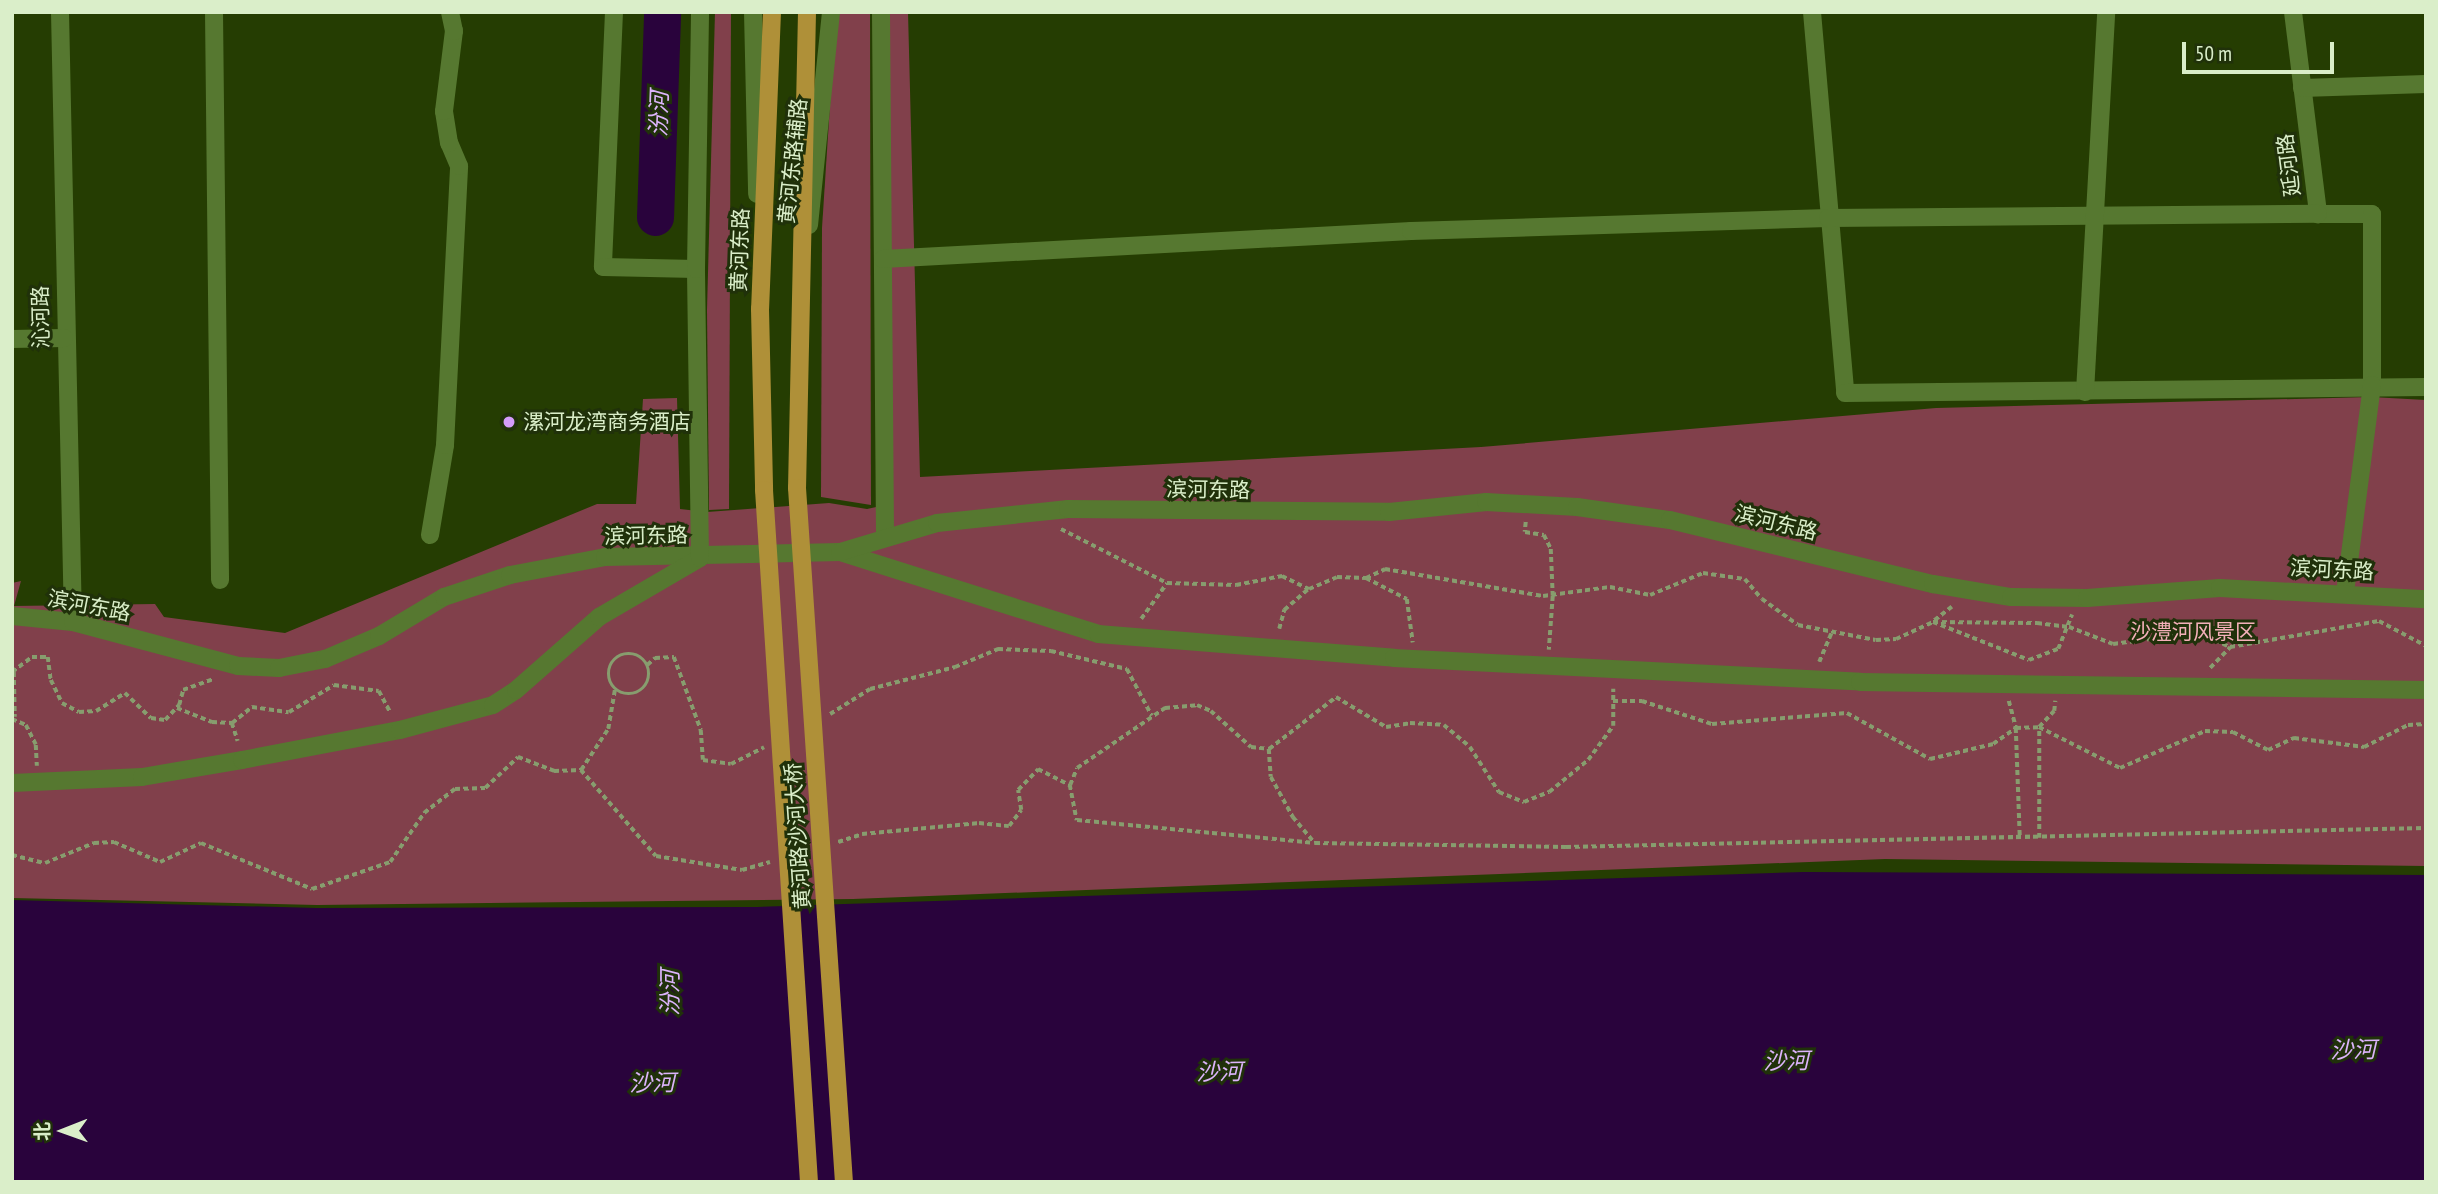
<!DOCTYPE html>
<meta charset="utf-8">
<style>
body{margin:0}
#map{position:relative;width:2438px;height:1194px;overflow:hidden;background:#253d02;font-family:"PT Sans Narrow","Noto Sans SC",sans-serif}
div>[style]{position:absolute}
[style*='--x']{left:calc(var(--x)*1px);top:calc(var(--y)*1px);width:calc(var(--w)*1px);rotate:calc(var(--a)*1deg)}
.green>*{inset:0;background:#81404b}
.water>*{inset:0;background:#29033c}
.river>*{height:37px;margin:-18.5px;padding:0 18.5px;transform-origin:18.5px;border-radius:18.5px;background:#29033c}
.path>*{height:3.5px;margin-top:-1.75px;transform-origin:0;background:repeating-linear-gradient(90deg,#879d6e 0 5px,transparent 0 8.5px)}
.path>.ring{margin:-1.75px;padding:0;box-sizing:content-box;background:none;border:3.5px solid #879d6e;border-radius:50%}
.minor>*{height:18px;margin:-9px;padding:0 9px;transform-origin:9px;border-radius:9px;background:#567830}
.major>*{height:18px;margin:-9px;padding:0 9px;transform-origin:9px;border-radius:9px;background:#af9038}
.dots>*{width:19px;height:19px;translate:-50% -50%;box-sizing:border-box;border:4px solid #20310a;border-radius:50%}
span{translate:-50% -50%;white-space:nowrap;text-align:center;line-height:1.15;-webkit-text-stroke:6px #20310a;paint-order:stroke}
.street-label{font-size:21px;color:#daeec9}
.poi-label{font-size:21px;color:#daeec9}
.left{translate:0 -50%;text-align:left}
.park-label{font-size:21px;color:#f4b0b9}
.water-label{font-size:23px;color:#dcb4fb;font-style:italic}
.frame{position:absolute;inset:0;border:14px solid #daeec9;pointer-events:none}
.north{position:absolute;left:28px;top:1096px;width:70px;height:70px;-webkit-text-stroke:5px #20310a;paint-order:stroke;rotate:269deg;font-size:19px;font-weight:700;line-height:28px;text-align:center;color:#daeec9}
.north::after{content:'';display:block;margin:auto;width:24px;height:32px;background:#daeec9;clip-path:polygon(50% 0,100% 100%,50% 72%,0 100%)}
.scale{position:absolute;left:2182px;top:42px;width:152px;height:32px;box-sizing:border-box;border:4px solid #daeec9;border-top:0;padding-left:9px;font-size:21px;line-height:24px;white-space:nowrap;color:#daeec9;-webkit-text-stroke:5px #20310a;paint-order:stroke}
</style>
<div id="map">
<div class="green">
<div style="clip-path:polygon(715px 12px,731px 12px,729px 509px,709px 510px,707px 310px)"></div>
<div style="clip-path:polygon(836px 12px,870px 12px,871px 505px,821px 497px,822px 228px)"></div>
<div style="clip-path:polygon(887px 12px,908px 12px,920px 477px,1481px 447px,1936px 408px,2371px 397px,2426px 400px,2426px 866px,1885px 859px,853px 899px,317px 905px,12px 898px,12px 583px,21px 581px,14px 606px,155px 604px,164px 617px,285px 633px,597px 504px,636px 504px,643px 399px,677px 398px,680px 509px,707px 512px,829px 503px,867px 509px,890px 504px)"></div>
</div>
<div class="water">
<div style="clip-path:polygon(1804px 872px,2426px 875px,2426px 1182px,12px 1182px,12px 900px,316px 908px,757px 907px)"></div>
</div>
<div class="river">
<div style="--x:655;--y:217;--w:205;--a:-88"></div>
</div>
<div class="path">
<div style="--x:1526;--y:522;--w:10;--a:96"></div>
<div style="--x:1525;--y:532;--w:19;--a:9"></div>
<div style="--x:1544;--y:535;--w:16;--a:63"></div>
<div style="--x:1551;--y:549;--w:47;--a:87.6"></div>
<div style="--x:1553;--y:596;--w:54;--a:94.2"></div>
<div style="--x:1061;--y:529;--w:119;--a:27"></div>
<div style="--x:1167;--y:583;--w:69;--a:1.7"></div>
<div style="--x:1236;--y:585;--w:47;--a:-11.1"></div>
<div style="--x:1282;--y:576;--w:30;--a:26"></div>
<div style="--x:1309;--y:589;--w:30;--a:-23"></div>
<div style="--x:1337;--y:577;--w:29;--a:2"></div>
<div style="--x:1366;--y:578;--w:21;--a:-25"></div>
<div style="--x:1385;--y:569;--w:160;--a:9.7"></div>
<div style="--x:1543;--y:596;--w:68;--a:-7.7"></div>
<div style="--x:1610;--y:587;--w:41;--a:11.3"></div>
<div style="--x:1650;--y:595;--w:57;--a:-22.5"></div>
<div style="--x:1703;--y:573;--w:42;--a:8.1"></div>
<div style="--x:1745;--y:579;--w:26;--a:50"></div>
<div style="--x:1762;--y:599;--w:44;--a:35.8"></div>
<div style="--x:1798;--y:625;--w:79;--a:10.9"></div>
<div style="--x:1876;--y:640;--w:20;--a:-3"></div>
<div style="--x:1896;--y:639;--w:41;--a:-24.7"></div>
<div style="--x:1933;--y:622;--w:104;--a:0.6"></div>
<div style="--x:2037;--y:623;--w:32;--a:7"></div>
<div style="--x:2069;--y:627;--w:47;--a:21.1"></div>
<div style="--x:2113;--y:644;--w:88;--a:-7.9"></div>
<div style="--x:2200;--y:632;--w:34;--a:27"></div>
<div style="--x:2230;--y:647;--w:151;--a:-9.9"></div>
<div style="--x:2379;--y:621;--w:53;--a:28"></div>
<div style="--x:1366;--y:578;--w:46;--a:27.1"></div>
<div style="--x:1407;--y:599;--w:44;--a:82.2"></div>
<div style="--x:1952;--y:607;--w:24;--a:142"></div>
<div style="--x:1933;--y:622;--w:103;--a:21.6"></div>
<div style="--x:2029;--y:660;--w:31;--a:-21"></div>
<div style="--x:2058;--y:649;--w:37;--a:-68"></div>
<div style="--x:1141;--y:619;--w:44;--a:-54.2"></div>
<div style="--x:1279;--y:629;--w:20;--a:-75"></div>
<div style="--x:1284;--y:610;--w:32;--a:-41"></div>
<div class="ring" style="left:609px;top:654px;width:36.5px;height:36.5px"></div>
<div style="--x:1819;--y:662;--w:33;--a:-67"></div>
<div style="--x:647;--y:665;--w:11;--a:-41"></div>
<div style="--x:655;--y:658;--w:19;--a:-3"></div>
<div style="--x:674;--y:657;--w:78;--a:69.7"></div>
<div style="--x:701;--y:730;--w:30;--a:86"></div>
<div style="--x:703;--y:760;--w:28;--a:8"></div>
<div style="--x:731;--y:764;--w:37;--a:-27"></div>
<div style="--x:2210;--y:668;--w:29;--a:-46"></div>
<div style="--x:12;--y:672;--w:25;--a:-37"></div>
<div style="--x:32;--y:657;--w:16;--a:0"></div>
<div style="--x:48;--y:657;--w:23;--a:83"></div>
<div style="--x:51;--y:680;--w:25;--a:64"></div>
<div style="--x:62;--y:703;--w:19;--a:28"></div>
<div style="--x:79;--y:712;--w:17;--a:-3"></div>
<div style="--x:96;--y:711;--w:34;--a:-32"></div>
<div style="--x:125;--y:693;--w:36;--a:44"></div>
<div style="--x:151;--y:718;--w:14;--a:8"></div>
<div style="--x:165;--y:720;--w:21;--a:-47"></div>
<div style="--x:179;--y:705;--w:16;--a:-75"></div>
<div style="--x:183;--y:690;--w:32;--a:-20"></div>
<div style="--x:14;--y:672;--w:45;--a:88.7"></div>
<div style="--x:1613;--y:701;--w:29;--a:0"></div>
<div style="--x:1642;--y:701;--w:74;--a:18.2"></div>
<div style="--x:1712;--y:724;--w:135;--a:-4.7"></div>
<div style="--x:1847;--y:713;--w:95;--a:29"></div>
<div style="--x:1930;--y:759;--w:65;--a:-13.4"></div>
<div style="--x:1993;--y:744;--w:28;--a:-35"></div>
<div style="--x:2009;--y:701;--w:28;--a:75"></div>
<div style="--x:2016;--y:728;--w:23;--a:-2"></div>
<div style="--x:2039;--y:727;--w:22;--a:-47"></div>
<div style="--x:2054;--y:711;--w:10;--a:-84"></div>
<div style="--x:177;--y:708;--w:38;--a:22"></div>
<div style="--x:212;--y:722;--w:20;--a:3"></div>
<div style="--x:232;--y:723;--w:26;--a:-39"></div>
<div style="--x:252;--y:707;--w:37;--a:8"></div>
<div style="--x:289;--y:712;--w:52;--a:-31"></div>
<div style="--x:334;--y:685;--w:45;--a:7.6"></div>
<div style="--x:379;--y:691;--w:24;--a:62"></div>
<div style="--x:830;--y:714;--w:47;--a:-32"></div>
<div style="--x:870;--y:689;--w:88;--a:-14.5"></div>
<div style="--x:955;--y:667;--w:47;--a:-22.7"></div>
<div style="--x:998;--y:649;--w:53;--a:2.2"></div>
<div style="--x:1051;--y:651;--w:78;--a:13.3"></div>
<div style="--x:1127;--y:669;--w:53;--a:62"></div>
<div style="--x:12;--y:719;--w:15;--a:23"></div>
<div style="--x:26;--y:725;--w:22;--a:63"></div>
<div style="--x:36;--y:745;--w:21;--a:87"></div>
<div style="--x:232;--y:723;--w:19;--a:72"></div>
<div style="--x:2016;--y:728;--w:110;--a:87.9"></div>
<div style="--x:1269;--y:749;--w:28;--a:86"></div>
<div style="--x:1271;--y:777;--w:46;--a:61.2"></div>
<div style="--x:1293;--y:817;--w:33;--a:50"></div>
<div style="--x:581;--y:770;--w:49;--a:-56.6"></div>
<div style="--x:608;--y:729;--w:42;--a:-80.3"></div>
<div style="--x:1070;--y:785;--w:18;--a:-68"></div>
<div style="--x:1077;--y:768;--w:107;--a:-34.3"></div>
<div style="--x:1165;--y:708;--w:32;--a:-5"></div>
<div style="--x:1197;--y:705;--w:15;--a:23"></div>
<div style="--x:1211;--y:711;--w:54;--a:42"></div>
<div style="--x:1251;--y:747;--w:18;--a:6"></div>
<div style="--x:1269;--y:749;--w:85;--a:-37.8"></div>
<div style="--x:1336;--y:697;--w:58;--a:31"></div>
<div style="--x:1386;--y:727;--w:24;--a:-9"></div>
<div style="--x:1410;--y:723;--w:34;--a:3"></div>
<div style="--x:1444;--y:725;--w:34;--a:40"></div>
<div style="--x:1470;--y:747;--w:54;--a:57.2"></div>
<div style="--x:1499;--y:792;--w:27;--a:22"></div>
<div style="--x:1524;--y:802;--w:27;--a:-22"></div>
<div style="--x:1549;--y:792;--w:50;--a:-39.4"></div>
<div style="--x:1588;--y:760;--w:42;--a:-53.7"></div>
<div style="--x:1613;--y:726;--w:37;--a:-90"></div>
<div style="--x:2039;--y:838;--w:111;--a:-90"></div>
<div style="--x:2039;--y:727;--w:91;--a:26.8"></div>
<div style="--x:2120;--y:768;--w:93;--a:-23.5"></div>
<div style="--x:2205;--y:731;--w:28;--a:2"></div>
<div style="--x:2233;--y:732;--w:39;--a:27"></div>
<div style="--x:2268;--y:750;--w:29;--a:-25"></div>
<div style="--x:2294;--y:738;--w:71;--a:7.3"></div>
<div style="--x:2364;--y:747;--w:49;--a:-26.6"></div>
<div style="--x:2408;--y:725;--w:18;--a:-3"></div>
<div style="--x:838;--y:842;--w:25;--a:-18"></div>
<div style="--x:862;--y:834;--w:118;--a:-5.4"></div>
<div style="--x:979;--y:823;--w:30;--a:6"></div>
<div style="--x:1009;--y:826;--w:20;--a:-53"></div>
<div style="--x:1021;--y:810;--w:20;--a:-99"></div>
<div style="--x:1018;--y:790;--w:29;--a:-46"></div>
<div style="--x:1038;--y:769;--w:36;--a:27"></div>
<div style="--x:1070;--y:785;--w:36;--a:79"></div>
<div style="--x:1077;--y:820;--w:239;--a:5.5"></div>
<div style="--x:1315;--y:843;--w:251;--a:0.9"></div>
<div style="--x:1566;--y:847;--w:860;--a:-1.27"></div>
<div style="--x:12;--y:855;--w:34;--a:14"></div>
<div style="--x:45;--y:863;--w:53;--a:-22.2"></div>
<div style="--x:94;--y:843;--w:20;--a:-3"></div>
<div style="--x:114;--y:842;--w:50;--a:23.5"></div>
<div style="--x:160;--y:862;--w:45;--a:-24.9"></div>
<div style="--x:201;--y:843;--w:120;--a:22.5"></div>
<div style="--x:312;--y:889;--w:83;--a:-19.1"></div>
<div style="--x:390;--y:862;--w:60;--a:-55.2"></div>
<div style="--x:424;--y:813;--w:39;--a:-38"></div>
<div style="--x:455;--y:789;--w:30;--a:-2"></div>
<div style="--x:485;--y:788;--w:45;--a:-43.2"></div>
<div style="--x:518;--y:757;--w:39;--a:21"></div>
<div style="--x:554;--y:771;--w:27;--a:-2"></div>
<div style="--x:581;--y:770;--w:114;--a:48.9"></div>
<div style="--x:656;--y:856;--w:87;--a:9.2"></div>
<div style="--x:742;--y:870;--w:29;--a:-16"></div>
</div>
<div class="minor">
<div style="--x:60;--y:12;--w:610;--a:88.78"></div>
<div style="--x:214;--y:12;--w:568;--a:89.39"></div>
<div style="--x:614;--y:12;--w:255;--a:92.5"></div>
<div style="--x:603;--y:267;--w:93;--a:1.2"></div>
<div style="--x:753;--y:12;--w:182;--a:88.7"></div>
<div style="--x:881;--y:12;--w:524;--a:89.56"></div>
<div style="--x:1812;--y:12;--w:382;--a:85"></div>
<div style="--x:1845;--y:393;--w:581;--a:-0.59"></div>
<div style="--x:2293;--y:12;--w:204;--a:82.9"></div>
<div style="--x:2318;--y:214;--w:54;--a:0"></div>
<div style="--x:2372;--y:214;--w:171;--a:90"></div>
<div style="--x:2372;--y:385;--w:210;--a:97.4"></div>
<div style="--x:2302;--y:88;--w:124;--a:-1.8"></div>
<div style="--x:809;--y:225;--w:214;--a:-84.1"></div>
<div style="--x:883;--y:259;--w:529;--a:-3.04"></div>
<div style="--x:1411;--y:231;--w:417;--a:-1.8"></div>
<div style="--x:1828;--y:218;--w:490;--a:-0.5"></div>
<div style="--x:12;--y:339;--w:52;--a:-1.1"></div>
<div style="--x:2085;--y:392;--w:381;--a:-86.8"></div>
<div style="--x:430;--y:535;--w:91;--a:-80.5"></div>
<div style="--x:445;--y:445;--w:279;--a:-87.1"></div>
<div style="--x:459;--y:166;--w:25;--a:-113"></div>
<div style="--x:449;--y:143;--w:32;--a:-99"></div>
<div style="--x:444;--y:111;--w:81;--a:-82.9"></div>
<div style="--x:454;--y:31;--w:19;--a:-102"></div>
<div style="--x:840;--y:552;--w:271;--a:17.6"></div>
<div style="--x:1098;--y:634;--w:297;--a:4.6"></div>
<div style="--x:1394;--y:658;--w:467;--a:2.9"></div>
<div style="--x:1860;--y:682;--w:566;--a:0.81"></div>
<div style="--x:12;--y:616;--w:61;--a:5.6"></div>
<div style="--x:73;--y:622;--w:171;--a:14.9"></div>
<div style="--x:238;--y:666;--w:41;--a:2.8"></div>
<div style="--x:279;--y:668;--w:47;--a:-11.1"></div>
<div style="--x:325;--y:659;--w:59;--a:-23.1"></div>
<div style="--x:379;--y:636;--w:76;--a:-31"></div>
<div style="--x:444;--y:597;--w:70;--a:-18.4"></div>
<div style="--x:510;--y:575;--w:97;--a:-10.7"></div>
<div style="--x:605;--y:557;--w:235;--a:-1.2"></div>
<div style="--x:840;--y:552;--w:101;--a:-16.6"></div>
<div style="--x:937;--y:523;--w:132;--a:-6.1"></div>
<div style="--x:1068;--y:509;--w:321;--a:0.5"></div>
<div style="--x:1389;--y:512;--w:98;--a:-5.9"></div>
<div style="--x:1486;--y:502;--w:91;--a:3.1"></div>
<div style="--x:1577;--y:507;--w:94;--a:8"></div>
<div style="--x:1670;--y:520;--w:271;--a:13.7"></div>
<div style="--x:1933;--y:584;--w:79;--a:9.5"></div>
<div style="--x:2011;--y:597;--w:76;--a:0.8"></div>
<div style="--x:2087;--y:598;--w:133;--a:-4.3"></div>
<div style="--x:2220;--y:588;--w:206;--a:3.1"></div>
<div style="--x:12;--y:783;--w:130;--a:-2.6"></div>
<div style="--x:142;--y:777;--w:101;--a:-9.6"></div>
<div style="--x:242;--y:760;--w:161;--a:-10.8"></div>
<div style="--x:400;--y:730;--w:96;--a:-15"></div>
<div style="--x:493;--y:705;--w:27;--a:-33"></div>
<div style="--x:516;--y:690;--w:111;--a:-41.3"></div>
<div style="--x:599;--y:617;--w:117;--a:-30.3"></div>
<div style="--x:700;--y:558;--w:289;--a:-90.8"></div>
<div style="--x:696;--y:269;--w:257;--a:-89.1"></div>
</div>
<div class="major">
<div style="--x:772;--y:12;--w:297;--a:92.3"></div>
<div style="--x:760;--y:309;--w:181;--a:88.7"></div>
<div style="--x:764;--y:490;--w:693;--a:86.28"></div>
<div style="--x:807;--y:12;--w:476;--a:91.2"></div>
<div style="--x:797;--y:488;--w:696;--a:86.13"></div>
</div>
<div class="dots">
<div style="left:509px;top:422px;background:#d49cfb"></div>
</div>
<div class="street-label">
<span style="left:793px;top:161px;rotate:-84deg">黄河东路辅路</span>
<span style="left:2289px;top:165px;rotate:-97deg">延河路</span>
<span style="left:740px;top:250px;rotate:-88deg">黄河东路</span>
<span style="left:41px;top:317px;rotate:-91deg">沁河路</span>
<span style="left:1208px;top:490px;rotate:1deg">滨河东路</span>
<span style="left:1776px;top:523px;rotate:14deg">滨河东路</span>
<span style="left:646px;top:536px;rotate:-1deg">滨河东路</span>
<span style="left:2332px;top:570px;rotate:3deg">滨河东路</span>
<span style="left:89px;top:606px;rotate:11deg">滨河东路</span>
<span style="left:798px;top:836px;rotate:-94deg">黄河路沙河大桥</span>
</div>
<div class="poi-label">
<span class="left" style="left:523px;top:422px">漯河龙湾商务酒店</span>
</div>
<div class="park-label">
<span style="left:2193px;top:632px">沙澧河风景区</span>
</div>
<div class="water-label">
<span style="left:659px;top:114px;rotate:-88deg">汾河</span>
<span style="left:670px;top:993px;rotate:-90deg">汾河</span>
<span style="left:2353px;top:1050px;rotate:-1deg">沙河</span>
<span style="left:1786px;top:1061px;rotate:-1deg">沙河</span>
<span style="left:1219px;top:1072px;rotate:-1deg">沙河</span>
<span style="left:652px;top:1083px;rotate:-1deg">沙河</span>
</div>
<div class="frame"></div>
<div class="north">北</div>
<div class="scale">50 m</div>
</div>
